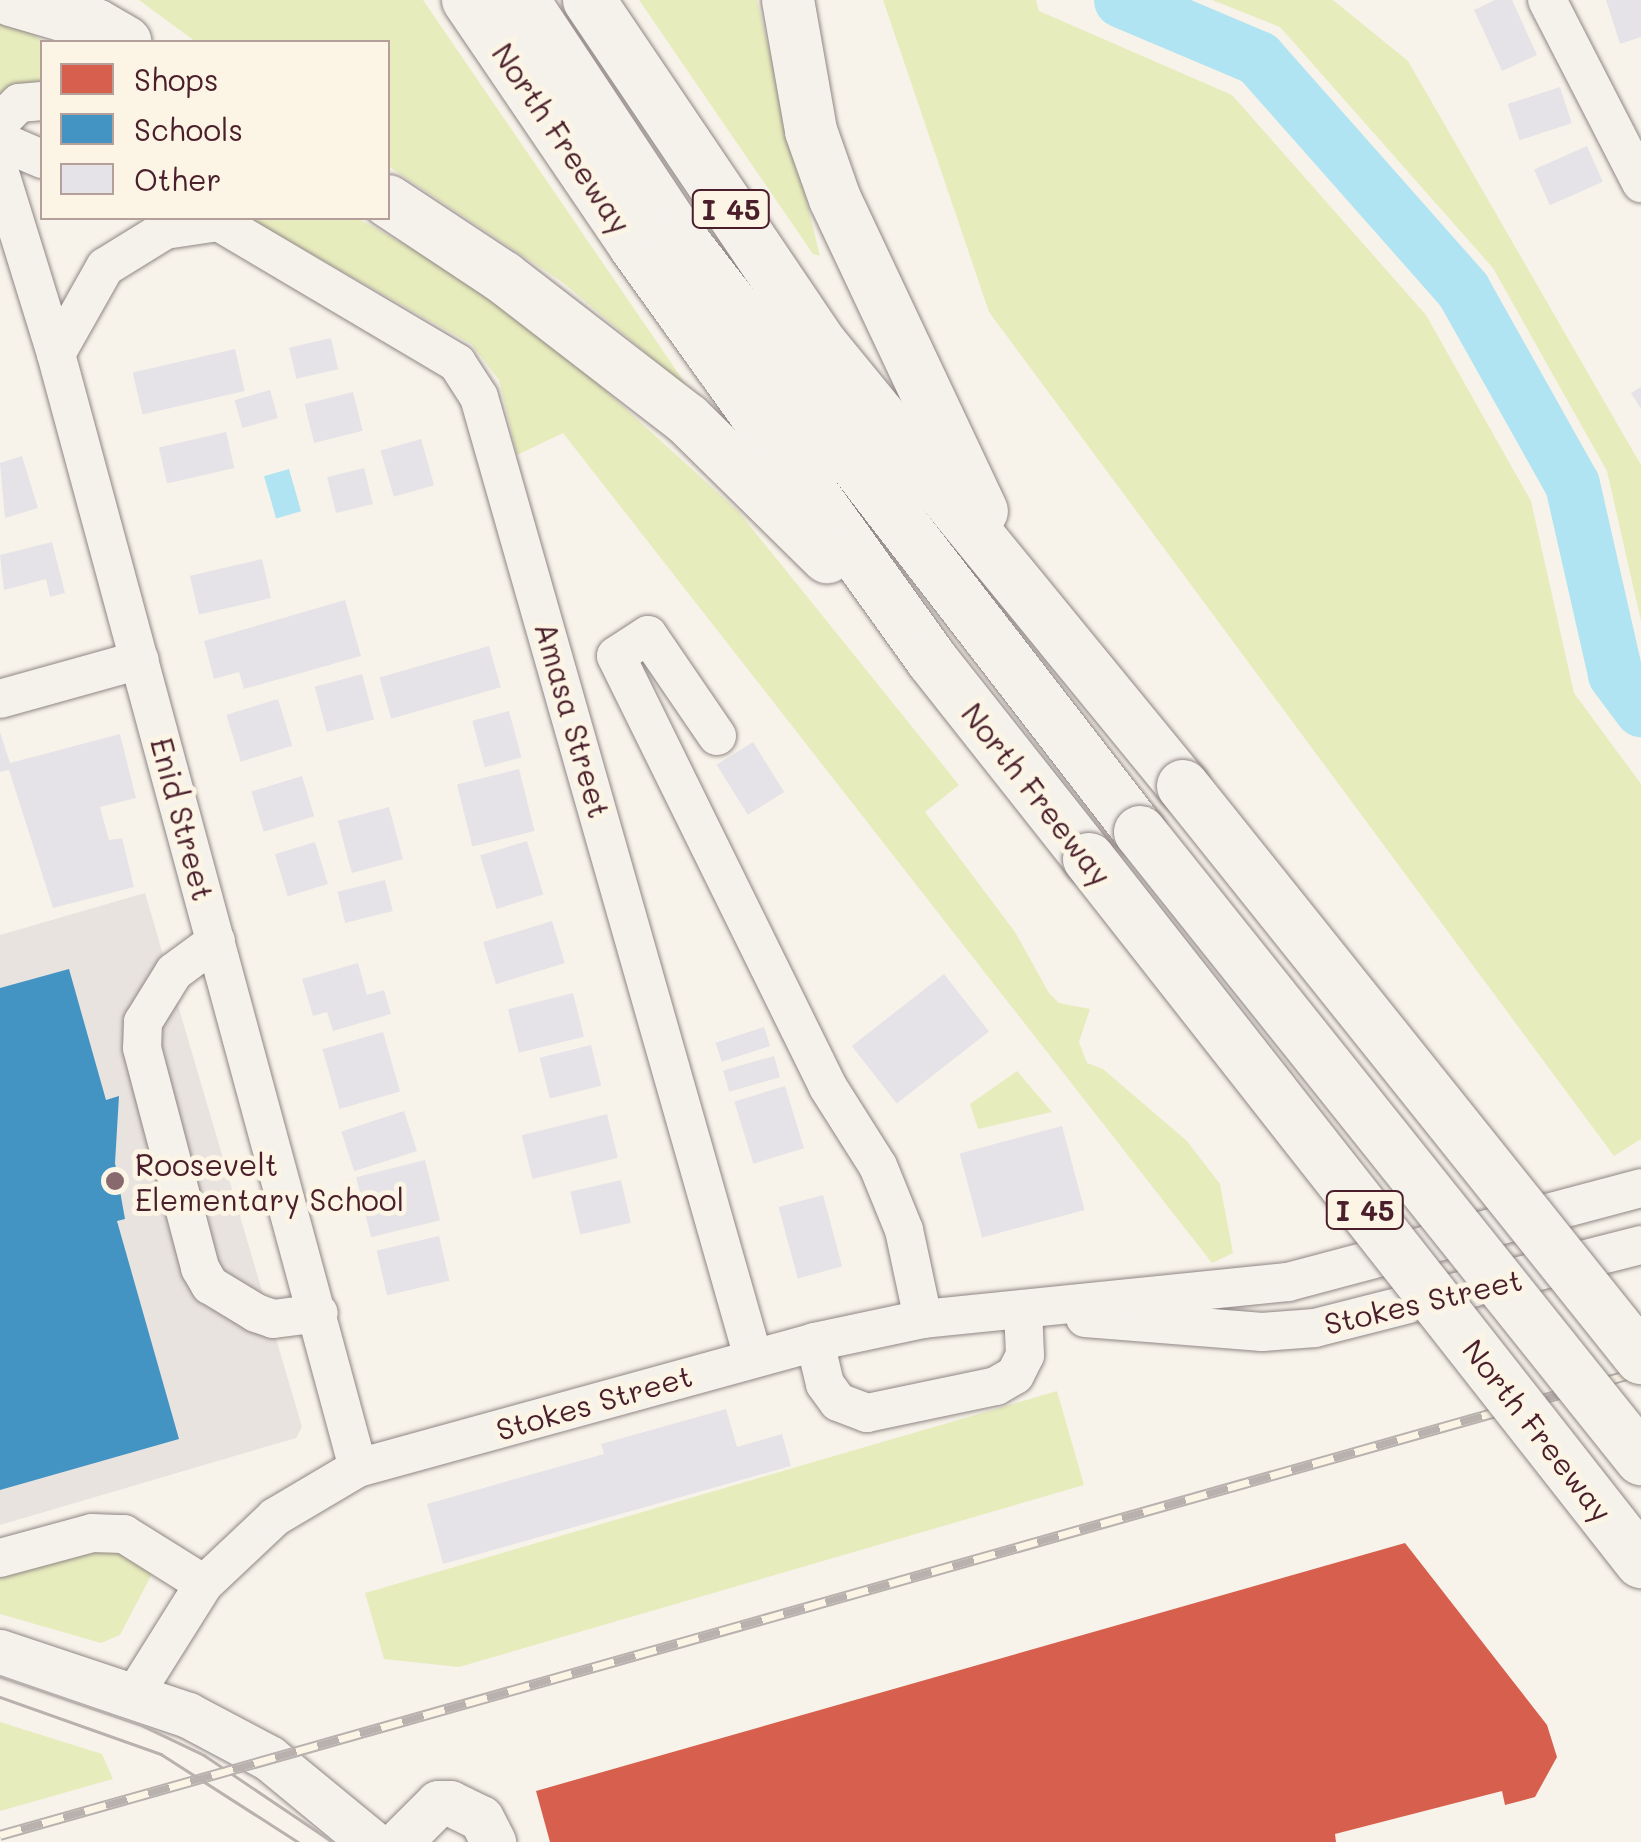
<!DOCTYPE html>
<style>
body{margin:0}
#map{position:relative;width:1641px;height:1842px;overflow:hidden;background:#f7f3ea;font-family:Mali,sans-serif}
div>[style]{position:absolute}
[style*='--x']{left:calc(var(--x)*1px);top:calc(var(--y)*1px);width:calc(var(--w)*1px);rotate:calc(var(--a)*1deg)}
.built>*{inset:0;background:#e8e3df}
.green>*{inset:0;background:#e7ecbd}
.water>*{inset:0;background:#b1e4f2;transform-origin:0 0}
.shops>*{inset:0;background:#d6604d}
.schools>*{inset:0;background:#4393c3}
.river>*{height:55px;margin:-27.5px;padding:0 27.5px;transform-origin:27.5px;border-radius:27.5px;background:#b1e4f2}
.building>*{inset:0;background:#e5e3e7;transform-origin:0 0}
.roads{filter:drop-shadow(0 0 2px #908684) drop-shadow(0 0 2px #908684)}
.minor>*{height:38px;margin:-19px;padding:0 19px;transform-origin:19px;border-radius:19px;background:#f5f2ec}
.major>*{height:45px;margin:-22.5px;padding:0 22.5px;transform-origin:22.5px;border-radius:22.5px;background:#f5f2ec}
.highway>*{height:52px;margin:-26px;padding:0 26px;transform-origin:26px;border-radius:26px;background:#f5f2ec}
.tram>*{height:2.5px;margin:-1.25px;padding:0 1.25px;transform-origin:1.25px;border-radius:1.25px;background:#b8b1ae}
.rail>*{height:11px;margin-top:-5.5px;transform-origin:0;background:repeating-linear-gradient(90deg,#fcf5e5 0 22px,#b8b1ae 0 44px);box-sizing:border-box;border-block:2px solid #b8b1ae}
.bridges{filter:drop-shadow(0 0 2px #908684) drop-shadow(0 0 2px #908684)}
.highway-bridge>*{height:52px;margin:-26px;padding:0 26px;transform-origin:26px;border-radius:26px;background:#f5f2ec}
.dots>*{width:28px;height:28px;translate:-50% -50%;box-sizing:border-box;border:5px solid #fcf5e5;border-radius:50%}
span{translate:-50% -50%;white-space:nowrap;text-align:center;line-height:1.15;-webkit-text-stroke:10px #fcf5e5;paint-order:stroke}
.shield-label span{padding:2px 8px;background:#fcf5e5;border:2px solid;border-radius:8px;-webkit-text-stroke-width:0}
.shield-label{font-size:28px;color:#4a1f2b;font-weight:700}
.street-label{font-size:30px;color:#4a1f2b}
.poi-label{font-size:30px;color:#4a1f2b}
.left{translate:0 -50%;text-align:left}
.legend{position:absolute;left:40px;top:40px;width:350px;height:180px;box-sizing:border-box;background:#fcf5e5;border:2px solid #b59f9b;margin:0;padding:12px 18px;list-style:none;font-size:30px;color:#4a1f2b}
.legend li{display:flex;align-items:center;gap:20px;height:50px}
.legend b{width:50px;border:2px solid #b59f9b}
</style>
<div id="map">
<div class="built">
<div style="clip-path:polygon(145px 893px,302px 1427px,296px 1438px,0 1525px,0 935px)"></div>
</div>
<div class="green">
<div style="clip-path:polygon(139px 0,423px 0,689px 389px,562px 282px,388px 166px,388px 42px,196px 42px)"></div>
<div style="clip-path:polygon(639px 0,757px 0,820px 256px,813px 254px)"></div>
<div style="clip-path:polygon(883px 0,1036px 0,1039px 11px,1232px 95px,1426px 315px,1531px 501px,1574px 693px,1641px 784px,1641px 1139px,1614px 1156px,989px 312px)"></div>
<div style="clip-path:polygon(1212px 0,1333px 0,1408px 61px,1641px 465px,1641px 621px,1607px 471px,1493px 268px,1280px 27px)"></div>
<div style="clip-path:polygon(0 16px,45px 42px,42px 88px,0 95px)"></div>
<div style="clip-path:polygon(248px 218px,357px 218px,470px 281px,529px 321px,738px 511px,959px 785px,925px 812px,1015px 932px,1049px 993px,1059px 1003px,1090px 1009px,1079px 1042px,1087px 1063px,1103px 1069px,1187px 1141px,1220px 1184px,1233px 1253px,1212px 1263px,563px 433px,517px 455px,499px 380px,471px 344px)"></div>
<div style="clip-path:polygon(1017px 1071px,1052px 1112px,978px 1129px,970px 1104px)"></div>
<div style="clip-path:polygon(1057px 1391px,1084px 1485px,459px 1667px,384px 1659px,365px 1593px)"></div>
<div style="clip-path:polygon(85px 1549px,112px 1549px,153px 1572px,120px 1635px,101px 1643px,0 1614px,0 1573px)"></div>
<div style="clip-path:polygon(0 1722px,102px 1754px,113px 1779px,0 1811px)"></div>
</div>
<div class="water">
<div style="left:289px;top:469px;width:44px;height:26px;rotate:74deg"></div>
</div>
<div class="shops">
<div style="clip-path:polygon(1405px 1543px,1547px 1725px,1557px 1757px,1535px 1797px,1505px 1805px,1502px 1791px,1335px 1834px,1336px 1842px,550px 1842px,536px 1791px)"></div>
</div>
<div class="schools">
<div style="clip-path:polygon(69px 969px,106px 1100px,119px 1096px,115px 1163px,125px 1219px,117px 1221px,179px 1439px,0 1490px,0 988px)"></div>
</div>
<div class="river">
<div style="--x:1121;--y:0;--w:149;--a:22.9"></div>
<div style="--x:1258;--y:58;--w:310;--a:48.5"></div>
<div style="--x:1463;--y:290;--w:223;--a:60.7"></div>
<div style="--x:1572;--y:484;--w:195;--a:77.2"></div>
<div style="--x:1615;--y:674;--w:44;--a:53.4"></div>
</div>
<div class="building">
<div style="clip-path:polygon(1495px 0,1512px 0,1537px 55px,1502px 71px,1474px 10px)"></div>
<div style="clip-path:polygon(1606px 0,1641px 0,1641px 37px,1620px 44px)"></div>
<div style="left:1560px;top:87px;width:38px;height:55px;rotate:72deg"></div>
<div style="left:1587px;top:146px;width:39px;height:58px;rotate:66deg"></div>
<div style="left:331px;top:338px;width:32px;height:43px;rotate:77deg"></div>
<div style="left:235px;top:349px;width:43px;height:105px;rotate:77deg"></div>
<div style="clip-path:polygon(1641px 387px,1641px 409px,1631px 393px)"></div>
<div style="left:270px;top:390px;width:29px;height:37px;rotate:74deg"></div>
<div style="left:353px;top:392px;width:40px;height:50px;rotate:76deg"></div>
<div style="left:226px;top:432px;width:37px;height:69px;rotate:77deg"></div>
<div style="left:421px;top:439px;width:48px;height:42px;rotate:74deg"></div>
<div style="clip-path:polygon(22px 456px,38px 508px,5px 518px,0 463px)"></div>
<div style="left:364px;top:468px;width:37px;height:38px;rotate:76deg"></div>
<div style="clip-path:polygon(52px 542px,65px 593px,50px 597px,46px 579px,4px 590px,0 555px)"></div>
<div style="left:262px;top:559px;width:40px;height:74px;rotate:77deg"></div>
<div style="clip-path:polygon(345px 600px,361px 656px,244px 689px,239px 672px,214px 679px,204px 641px)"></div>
<div style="left:489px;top:646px;width:43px;height:114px;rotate:74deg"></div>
<div style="left:362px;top:674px;width:47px;height:49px;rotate:75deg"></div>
<div style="left:278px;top:699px;width:49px;height:54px;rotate:73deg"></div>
<div style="left:509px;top:711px;width:48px;height:38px;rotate:75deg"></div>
<div style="clip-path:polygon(0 732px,10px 763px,120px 734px,136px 798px,100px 807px,109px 840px,122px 838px,134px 887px,53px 908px,9px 770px,0 772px)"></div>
<div style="left:753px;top:742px;width:59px;height:43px;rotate:58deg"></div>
<div style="left:519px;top:769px;width:64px;height:64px;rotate:76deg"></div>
<div style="left:302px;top:776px;width:42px;height:53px;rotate:73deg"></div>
<div style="left:389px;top:807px;width:54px;height:53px;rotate:75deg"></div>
<div style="left:527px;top:841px;width:56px;height:49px;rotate:73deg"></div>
<div style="left:315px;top:842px;width:44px;height:42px;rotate:73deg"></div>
<div style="left:385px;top:880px;width:32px;height:49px;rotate:76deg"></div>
<div style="left:552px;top:921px;width:44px;height:72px;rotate:73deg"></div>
<div style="clip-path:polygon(358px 963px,367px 995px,384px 990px,391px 1014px,333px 1031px,327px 1012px,313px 1016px,302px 979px)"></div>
<div style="left:944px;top:974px;width:73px;height:117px;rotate:52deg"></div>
<div style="left:573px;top:993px;width:45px;height:67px;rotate:76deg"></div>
<div style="left:764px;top:1027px;width:20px;height:51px;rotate:72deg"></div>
<div style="left:383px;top:1032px;width:62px;height:63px;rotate:74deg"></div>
<div style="left:591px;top:1045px;width:42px;height:53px;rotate:76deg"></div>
<div style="left:774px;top:1056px;width:22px;height:53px;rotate:74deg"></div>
<div style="left:785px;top:1086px;width:65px;height:53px;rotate:73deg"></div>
<div style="left:404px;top:1111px;width:42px;height:66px;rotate:72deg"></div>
<div style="left:607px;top:1114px;width:45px;height:88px;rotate:76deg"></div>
<div style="left:1062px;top:1126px;width:87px;height:106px;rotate:75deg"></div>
<div style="left:425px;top:1160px;width:62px;height:71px;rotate:76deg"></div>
<div style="left:621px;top:1180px;width:44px;height:52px;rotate:77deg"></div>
<div style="left:823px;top:1195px;width:74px;height:46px;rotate:75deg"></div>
<div style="left:439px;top:1236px;width:46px;height:64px;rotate:77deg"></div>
<div style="clip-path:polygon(726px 1409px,737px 1447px,782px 1434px,791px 1466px,443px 1564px,427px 1504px,604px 1454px,601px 1444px)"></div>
</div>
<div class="roads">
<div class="minor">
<div style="--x:1547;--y:0;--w:206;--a:62.8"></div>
<div style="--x:0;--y:122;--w:27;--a:-45"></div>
<div style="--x:19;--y:103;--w:23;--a:-5"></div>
<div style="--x:0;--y:141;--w:46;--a:23.2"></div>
<div style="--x:0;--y:173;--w:189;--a:72.8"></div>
<div style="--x:56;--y:354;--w:1154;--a:74.83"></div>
<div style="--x:212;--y:218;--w:285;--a:30.6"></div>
<div style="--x:457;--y:363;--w:40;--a:57.1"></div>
<div style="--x:479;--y:397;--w:998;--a:74.07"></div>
<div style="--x:56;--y:354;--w:100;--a:-60.6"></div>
<div style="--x:105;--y:267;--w:70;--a:-31.7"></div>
<div style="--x:165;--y:230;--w:54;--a:-8.6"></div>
<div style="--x:0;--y:699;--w:145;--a:-15.6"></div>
<div style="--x:717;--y:736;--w:122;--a:-124.3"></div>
<div style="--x:648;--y:635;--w:38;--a:147"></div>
<div style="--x:616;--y:656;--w:480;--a:63.8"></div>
<div style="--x:828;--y:1087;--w:93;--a:57.7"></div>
<div style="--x:878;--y:1166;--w:69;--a:67.9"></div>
<div style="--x:904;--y:1230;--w:91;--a:77.9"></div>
<div style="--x:216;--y:941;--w:52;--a:143.6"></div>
<div style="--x:174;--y:972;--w:59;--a:121.8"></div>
<div style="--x:143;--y:1022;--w:26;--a:92"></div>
<div style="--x:142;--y:1048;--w:228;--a:75.2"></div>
<div style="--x:200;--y:1268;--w:20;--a:60"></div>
<div style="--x:210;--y:1285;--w:54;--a:31.3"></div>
<div style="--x:256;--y:1313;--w:18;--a:19"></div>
<div style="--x:273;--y:1319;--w:46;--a:-7.4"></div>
<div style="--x:1085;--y:1318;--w:178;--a:4.5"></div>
<div style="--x:1262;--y:1332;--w:53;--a:-4.3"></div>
<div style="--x:1315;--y:1328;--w:336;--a:-14.3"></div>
<div style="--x:815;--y:1342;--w:43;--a:76.6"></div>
<div style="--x:825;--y:1384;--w:22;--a:54"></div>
<div style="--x:838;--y:1402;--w:31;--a:21"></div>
<div style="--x:867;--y:1413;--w:132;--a:-11.8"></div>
<div style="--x:996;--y:1386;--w:22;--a:-30"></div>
<div style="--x:1015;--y:1375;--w:22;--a:-63"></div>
<div style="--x:1025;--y:1355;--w:45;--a:-92.5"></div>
<div style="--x:0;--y:1558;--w:95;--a:-15.2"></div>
<div style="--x:92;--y:1533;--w:32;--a:2"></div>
<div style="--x:124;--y:1534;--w:94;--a:32"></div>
<div style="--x:133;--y:1697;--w:133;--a:-57.9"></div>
<div style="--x:204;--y:1584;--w:98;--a:-43.3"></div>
<div style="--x:275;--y:1517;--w:96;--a:-30.6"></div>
<div style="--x:358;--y:1468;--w:474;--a:-15.4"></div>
<div style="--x:815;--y:1342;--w:110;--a:-12"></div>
<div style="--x:923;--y:1319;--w:367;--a:-5.8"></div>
<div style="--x:1288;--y:1282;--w:365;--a:-14.9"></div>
</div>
<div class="major">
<div style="--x:0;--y:1652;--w:198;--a:18.5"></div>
<div style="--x:188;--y:1715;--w:92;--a:28"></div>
<div style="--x:269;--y:1758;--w:132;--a:39.5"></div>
<div style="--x:399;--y:1842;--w:55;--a:-45"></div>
<div style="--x:438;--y:1803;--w:12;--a:0"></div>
<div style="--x:450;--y:1803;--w:34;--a:26"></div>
<div style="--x:481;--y:1818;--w:27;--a:63"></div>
</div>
<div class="highway">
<div style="--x:11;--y:0;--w:89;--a:16.4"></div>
<div style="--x:96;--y:25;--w:34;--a:30"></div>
<div style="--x:468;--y:0;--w:297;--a:55.8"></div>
<div style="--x:635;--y:246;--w:510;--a:54.34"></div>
<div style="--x:932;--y:660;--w:253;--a:51.7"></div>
<div style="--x:523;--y:0;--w:283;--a:56.5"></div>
<div style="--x:679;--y:236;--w:753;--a:52.28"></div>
<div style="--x:589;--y:0;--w:416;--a:56"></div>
<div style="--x:822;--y:345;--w:570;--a:50.7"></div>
<div style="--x:788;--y:0;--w:133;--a:80"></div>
<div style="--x:811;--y:131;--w:72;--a:70.6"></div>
<div style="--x:835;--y:199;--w:345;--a:64.8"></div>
<div style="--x:388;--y:201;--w:138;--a:33.5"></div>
<div style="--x:503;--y:277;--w:232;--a:37.7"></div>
<div style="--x:687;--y:419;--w:197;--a:44.6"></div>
</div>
</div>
<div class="tram">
<div style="--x:0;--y:1676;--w:147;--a:19.1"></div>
<div style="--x:139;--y:1724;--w:72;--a:25.5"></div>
<div style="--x:204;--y:1755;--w:156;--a:34"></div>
<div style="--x:0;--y:1697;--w:171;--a:19.5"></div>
<div style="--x:161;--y:1754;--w:163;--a:32.7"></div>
</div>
<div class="rail">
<div style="--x:0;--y:1835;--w:1705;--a:-15.79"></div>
</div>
<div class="bridges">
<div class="highway-bridge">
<div style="--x:1183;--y:786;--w:733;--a:51.32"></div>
<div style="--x:1140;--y:832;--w:803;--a:51.37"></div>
<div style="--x:1089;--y:859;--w:894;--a:51.86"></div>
</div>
</div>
<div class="dots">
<div style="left:115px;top:1181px;background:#87696e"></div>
</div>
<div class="shield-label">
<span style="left:731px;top:209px">I 45</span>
<span style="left:1365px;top:1210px">I 45</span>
</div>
<div class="street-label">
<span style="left:562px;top:138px;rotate:56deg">North Freeway</span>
<span style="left:573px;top:720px;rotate:74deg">Amasa Street</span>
<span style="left:1037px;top:794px;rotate:52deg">North Freeway</span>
<span style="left:183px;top:819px;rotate:75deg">Enid Street</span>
<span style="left:1423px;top:1301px;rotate:-13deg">Stokes Street</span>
<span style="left:594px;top:1402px;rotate:-16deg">Stokes Street</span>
<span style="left:1538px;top:1430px;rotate:52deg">North Freeway</span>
</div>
<div class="poi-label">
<span class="left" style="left:135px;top:1181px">Roosevelt<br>Elementary School</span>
</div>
<ul class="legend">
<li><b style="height:28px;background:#d6604d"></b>Shops</li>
<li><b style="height:28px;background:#4393c3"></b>Schools</li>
<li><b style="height:28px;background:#e5e3e7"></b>Other</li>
</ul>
</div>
